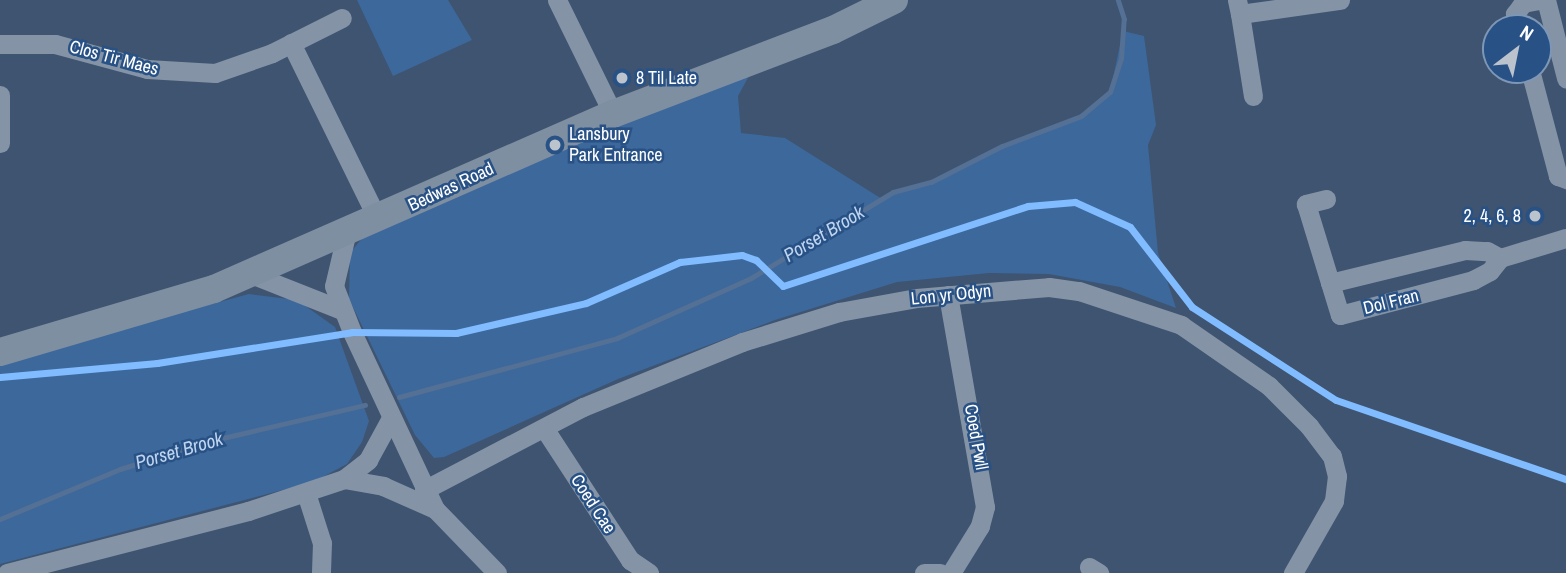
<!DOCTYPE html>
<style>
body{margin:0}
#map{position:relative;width:1566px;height:573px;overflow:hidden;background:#3e5470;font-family:"Archivo Narrow",sans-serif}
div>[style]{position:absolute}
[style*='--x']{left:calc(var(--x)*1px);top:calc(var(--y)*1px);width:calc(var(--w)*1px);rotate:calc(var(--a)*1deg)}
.green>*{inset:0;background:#3d689b}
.stream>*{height:5px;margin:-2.5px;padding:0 2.5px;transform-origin:2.5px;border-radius:2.5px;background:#547094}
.street>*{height:19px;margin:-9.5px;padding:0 9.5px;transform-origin:9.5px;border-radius:9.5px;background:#8494a6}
.secondary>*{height:28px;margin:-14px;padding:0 14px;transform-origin:14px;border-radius:14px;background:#7f8fa2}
.cycleway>*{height:7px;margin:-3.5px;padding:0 3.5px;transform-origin:3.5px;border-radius:3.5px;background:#80bcff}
.dots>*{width:19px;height:19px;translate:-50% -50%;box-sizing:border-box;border:4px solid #285186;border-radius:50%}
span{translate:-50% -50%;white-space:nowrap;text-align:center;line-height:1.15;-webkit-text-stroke:5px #285186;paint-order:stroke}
.street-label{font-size:18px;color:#fff}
.poi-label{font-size:18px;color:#fff}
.left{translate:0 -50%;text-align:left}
.right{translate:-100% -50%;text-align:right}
.water-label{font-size:19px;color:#bfd5ef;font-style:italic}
.north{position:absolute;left:1482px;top:14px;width:70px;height:70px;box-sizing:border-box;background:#285186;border:2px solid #7e97b6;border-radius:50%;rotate:32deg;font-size:19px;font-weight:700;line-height:28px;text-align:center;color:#fff}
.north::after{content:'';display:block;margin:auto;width:24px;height:32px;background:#bbc3cd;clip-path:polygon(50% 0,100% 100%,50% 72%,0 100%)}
</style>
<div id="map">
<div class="green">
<div style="clip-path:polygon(357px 0,448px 0,472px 40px,393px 76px)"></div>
<div style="clip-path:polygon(1123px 31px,1144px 36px,1156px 125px,1148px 145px,1158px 253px,1176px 308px,1120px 287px,1049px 274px,989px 273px,897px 282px,775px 320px,618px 379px,444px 457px,434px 458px,415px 435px,349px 299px,350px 253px,364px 236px,616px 125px,749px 76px,738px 96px,741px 133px,785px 138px,882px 199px,931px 182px,1002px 146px,1081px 116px,1110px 92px)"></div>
<div style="clip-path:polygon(249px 294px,297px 300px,335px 327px,369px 421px,362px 442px,347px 464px,313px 482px,0 564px,0 361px)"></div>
</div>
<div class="stream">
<div style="--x:399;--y:397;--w:226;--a:-15.1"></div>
<div style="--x:617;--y:338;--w:147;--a:-24.1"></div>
<div style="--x:751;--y:278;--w:166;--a:-31.2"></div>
<div style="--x:893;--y:192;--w:39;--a:-15"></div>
<div style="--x:931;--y:182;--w:80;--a:-26.9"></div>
<div style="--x:1002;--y:146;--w:85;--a:-20.8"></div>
<div style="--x:1081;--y:116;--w:38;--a:-40"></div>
<div style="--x:1110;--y:92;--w:36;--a:-72"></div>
<div style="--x:1121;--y:58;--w:39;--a:-86"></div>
<div style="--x:1124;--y:19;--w:20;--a:-108"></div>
<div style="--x:0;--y:519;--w:130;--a:-22.6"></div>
<div style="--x:120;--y:469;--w:98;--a:-17.1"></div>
<div style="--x:214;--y:440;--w:155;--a:-13.1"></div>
</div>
<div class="street">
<div style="--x:557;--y:0;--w:127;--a:63.8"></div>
<div style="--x:1237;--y:0;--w:14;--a:78"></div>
<div style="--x:1240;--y:14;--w:101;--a:-8"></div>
<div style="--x:1546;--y:0;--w:81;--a:75.6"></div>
<div style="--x:1240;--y:14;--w:83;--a:81"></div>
<div style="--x:1519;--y:28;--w:15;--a:-106"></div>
<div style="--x:1515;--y:14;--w:14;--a:-54"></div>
<div style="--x:1523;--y:3;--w:15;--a:-11"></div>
<div style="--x:291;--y:43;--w:197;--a:63.8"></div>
<div style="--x:0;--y:44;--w:55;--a:0"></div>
<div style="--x:55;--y:44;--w:95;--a:15.2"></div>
<div style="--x:147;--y:69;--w:68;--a:3.4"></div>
<div style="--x:215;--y:73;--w:60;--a:-19.3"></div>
<div style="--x:272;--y:53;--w:78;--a:-26.6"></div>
<div style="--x:1530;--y:70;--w:110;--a:75.2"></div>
<div style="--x:1558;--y:176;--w:9;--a:21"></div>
<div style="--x:0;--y:95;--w:48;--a:90"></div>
<div style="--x:1326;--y:199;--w:21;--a:166"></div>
<div style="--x:1306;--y:204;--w:116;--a:73"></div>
<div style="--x:1340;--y:315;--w:138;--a:-14.7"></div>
<div style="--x:1473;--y:280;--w:19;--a:-28"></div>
<div style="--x:1490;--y:271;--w:16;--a:-52"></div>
<div style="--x:1500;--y:258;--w:69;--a:-16.9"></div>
<div style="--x:346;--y:235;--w:52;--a:103.2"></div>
<div style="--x:334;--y:286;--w:49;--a:68.6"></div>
<div style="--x:352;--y:332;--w:195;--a:64.9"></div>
<div style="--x:435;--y:509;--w:89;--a:45.9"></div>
<div style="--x:251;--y:274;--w:98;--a:21.6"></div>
<div style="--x:1330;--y:283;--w:139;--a:-13.7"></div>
<div style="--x:1465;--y:250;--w:22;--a:3"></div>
<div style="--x:1487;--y:251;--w:15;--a:28"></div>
<div style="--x:948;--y:295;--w:215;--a:80.1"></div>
<div style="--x:985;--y:507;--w:20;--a:105"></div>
<div style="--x:980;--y:526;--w:55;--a:121.7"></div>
<div style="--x:544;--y:428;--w:158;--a:56.9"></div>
<div style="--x:630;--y:560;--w:23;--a:34"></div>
<div style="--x:344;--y:479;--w:31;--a:-38"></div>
<div style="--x:368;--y:460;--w:48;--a:-61.3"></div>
<div style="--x:424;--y:490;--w:179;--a:-27.6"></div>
<div style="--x:583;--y:407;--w:172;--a:-22.2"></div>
<div style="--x:742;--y:342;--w:102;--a:-17.2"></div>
<div style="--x:839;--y:312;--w:78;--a:-10.3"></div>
<div style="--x:916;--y:298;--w:133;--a:-4.7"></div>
<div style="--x:1049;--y:287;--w:30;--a:8"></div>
<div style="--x:1079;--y:291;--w:108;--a:18.4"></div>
<div style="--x:1181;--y:325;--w:107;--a:34.7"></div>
<div style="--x:1269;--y:386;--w:57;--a:45"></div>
<div style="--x:1309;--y:426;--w:38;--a:53"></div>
<div style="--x:1332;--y:456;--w:21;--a:76"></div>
<div style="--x:1337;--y:476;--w:25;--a:97"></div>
<div style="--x:1334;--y:501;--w:83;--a:119.7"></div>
<div style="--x:306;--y:493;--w:52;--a:72.3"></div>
<div style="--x:322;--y:543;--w:30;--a:92"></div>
<div style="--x:1089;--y:567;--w:12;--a:31"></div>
<div style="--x:7;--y:573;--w:249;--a:-14.4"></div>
<div style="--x:248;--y:511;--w:101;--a:-18.4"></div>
<div style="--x:344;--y:479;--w:40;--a:10"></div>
<div style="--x:383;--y:486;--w:57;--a:23.9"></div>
<div style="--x:924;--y:573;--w:16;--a:0"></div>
</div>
<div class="secondary">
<div style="--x:0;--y:352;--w:223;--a:-16.4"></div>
<div style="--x:214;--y:289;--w:436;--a:-23.7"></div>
<div style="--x:613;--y:114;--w:235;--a:-20.9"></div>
<div style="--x:833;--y:30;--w:68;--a:-26.2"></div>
</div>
<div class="cycleway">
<div style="--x:0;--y:377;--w:158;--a:-5.1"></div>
<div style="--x:157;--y:363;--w:197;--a:-9"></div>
<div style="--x:352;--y:332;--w:104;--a:0.6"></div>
<div style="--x:456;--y:333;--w:133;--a:-13"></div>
<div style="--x:586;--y:303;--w:103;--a:-23.6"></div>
<div style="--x:680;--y:262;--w:62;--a:-6.4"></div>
<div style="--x:742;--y:255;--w:15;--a:20"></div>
<div style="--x:756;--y:260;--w:37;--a:44"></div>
<div style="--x:783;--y:286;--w:258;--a:-18.1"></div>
<div style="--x:1028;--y:206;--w:47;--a:-4.9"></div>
<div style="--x:1075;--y:202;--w:60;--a:24.4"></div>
<div style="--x:1130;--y:227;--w:101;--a:52.2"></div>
<div style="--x:1192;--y:307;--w:171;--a:32.9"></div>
<div style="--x:1336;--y:400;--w:243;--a:19"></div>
</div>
<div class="dots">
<div style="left:622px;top:78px;background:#bbc3cd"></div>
<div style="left:555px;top:145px;background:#bbc3cd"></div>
<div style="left:1535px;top:216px;background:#bbc3cd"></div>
</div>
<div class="street-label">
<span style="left:114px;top:58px;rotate:15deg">Clos Tir Maes</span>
<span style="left:451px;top:187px;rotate:-25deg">Bedwas Road</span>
<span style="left:951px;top:295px;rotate:-6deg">Lon yr Odyn</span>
<span style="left:1391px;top:302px;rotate:-14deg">Dol Fran</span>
<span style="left:976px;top:437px;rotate:80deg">Coed Pwll</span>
<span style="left:593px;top:504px;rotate:57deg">Coed Cae</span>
</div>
<div class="poi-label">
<span class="left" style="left:636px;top:78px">8 Til Late</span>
<span class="left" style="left:569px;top:145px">Lansbury<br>Park Entrance</span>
<span class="right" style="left:1521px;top:216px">2, 4, 6, 8</span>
</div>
<div class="water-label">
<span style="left:824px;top:234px;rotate:-31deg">Porset Brook</span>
<span style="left:179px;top:451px;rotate:-16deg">Porset Brook</span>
</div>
<div class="north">N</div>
</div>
